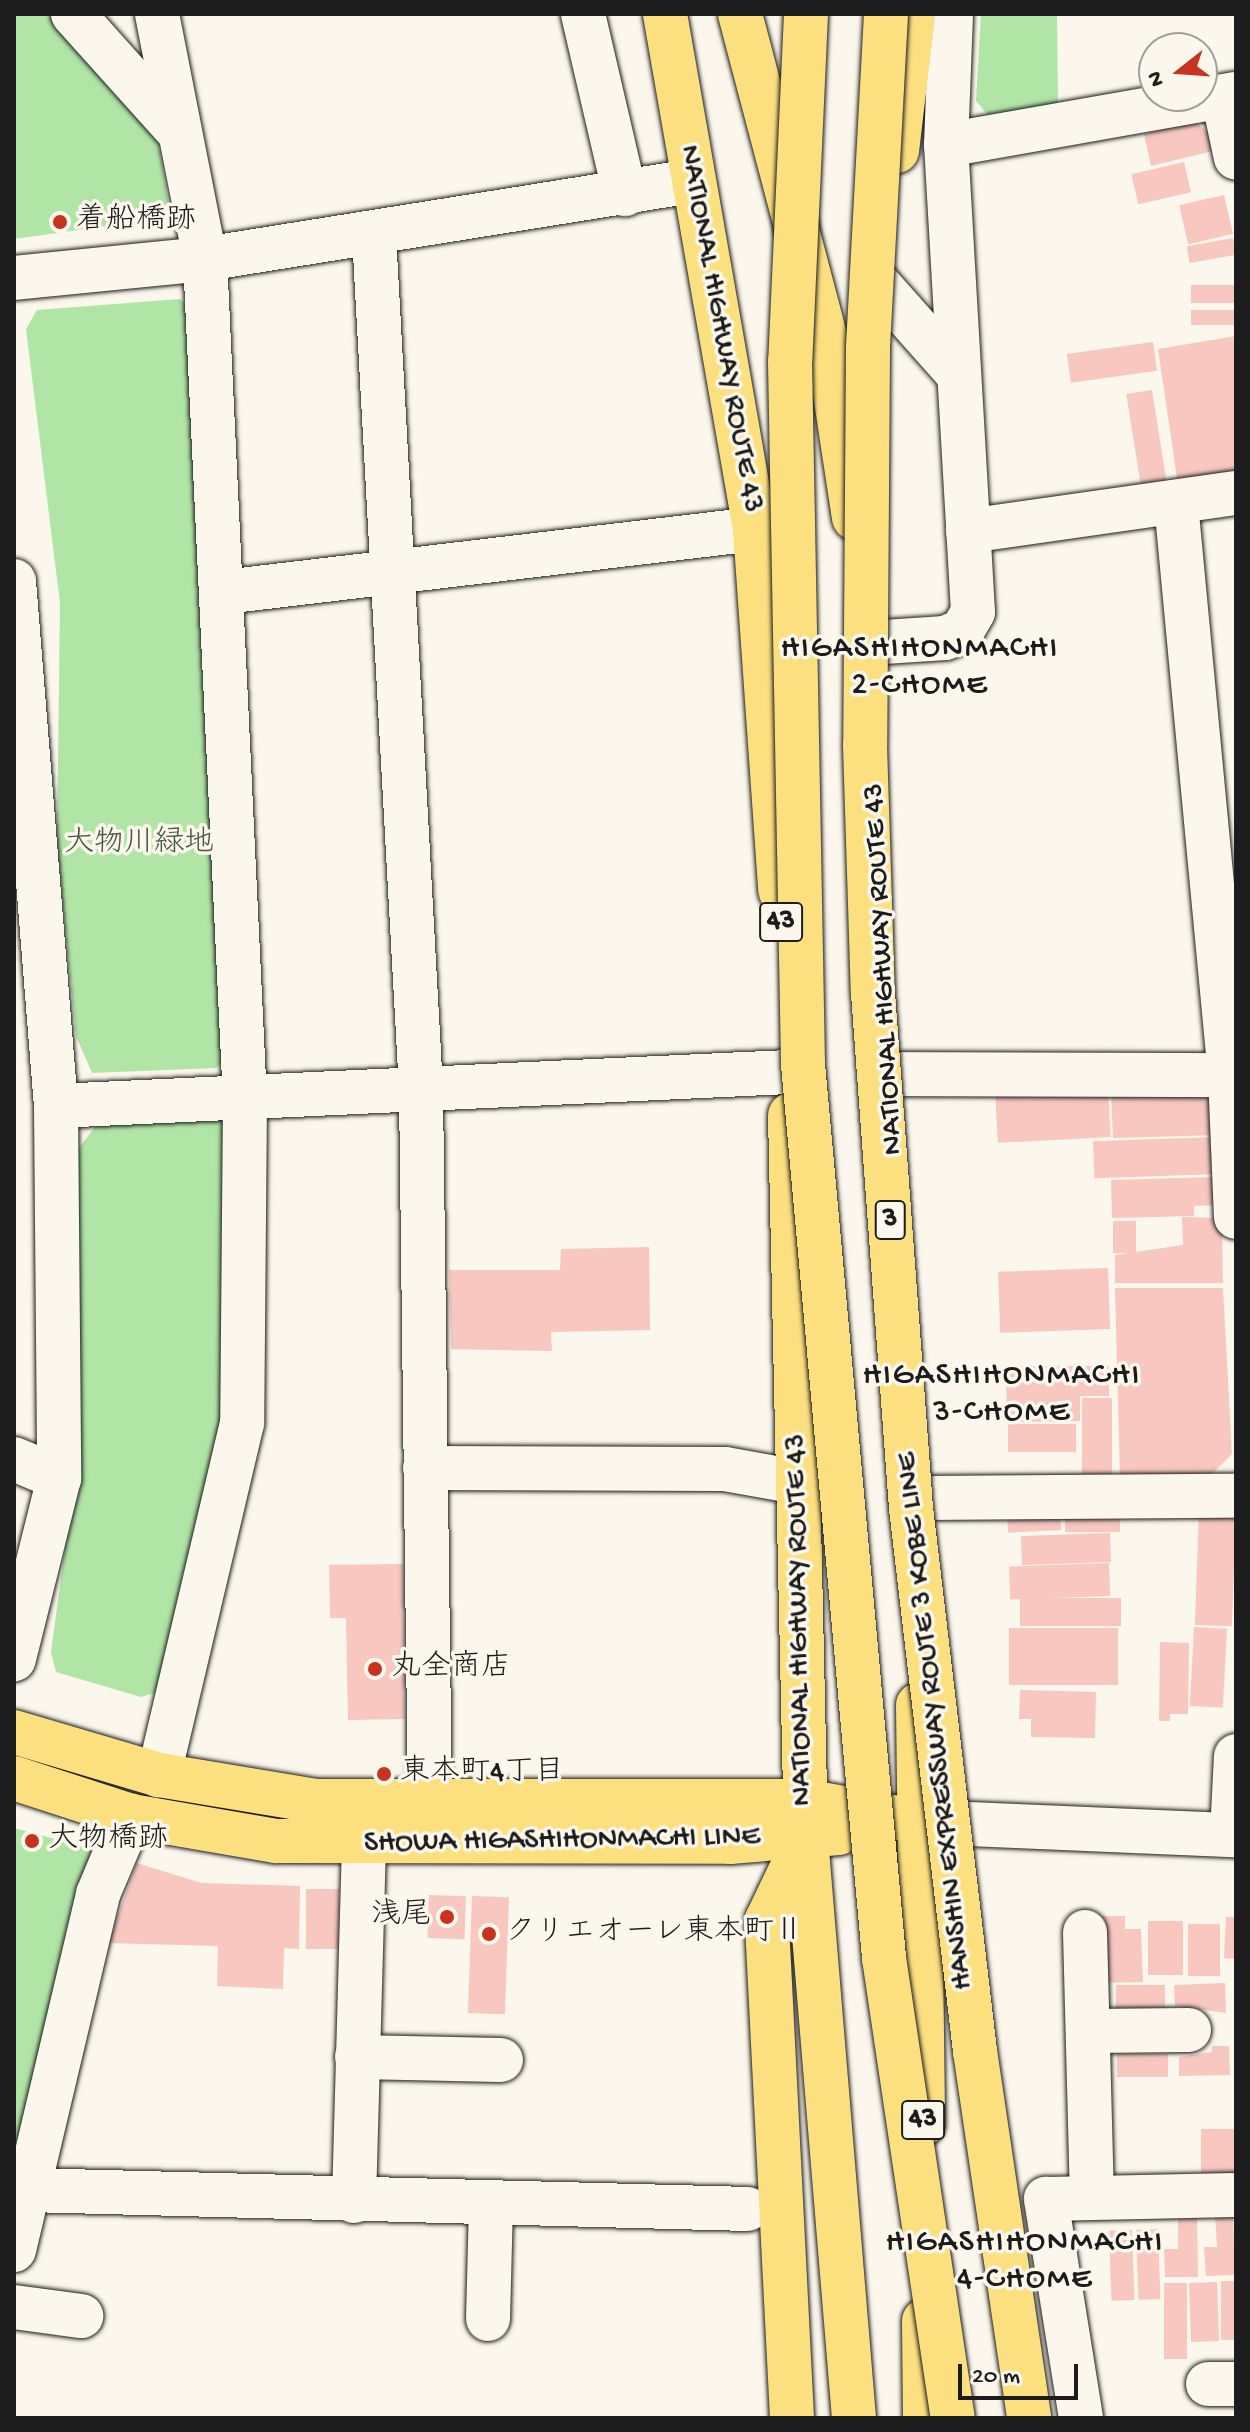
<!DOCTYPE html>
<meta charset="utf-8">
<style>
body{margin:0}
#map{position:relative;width:1250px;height:2432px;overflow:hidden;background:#fbf7ec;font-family:"Gochi Hand","Klee One",sans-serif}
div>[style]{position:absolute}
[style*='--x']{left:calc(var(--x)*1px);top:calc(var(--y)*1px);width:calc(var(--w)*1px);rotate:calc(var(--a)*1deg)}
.green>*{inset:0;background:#b0e5a6}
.building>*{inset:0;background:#f7c7c0;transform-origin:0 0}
.roads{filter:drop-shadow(0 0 2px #1c1c1c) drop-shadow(0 0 2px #1c1c1c)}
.minor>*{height:44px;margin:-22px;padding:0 22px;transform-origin:22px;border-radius:22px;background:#fbf7ec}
.major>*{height:44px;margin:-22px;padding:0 22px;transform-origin:22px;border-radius:22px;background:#fce080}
.highway>*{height:44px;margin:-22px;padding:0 22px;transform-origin:22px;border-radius:22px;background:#fce080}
.bridges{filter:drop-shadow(0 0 2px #1c1c1c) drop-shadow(0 0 2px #1c1c1c)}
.highway-bridge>*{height:44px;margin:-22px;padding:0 22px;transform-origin:22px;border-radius:22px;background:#fce080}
.dots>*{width:22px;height:22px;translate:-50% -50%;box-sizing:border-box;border:4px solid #fbf7ec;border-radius:50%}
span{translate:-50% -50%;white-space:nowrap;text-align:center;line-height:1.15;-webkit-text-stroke:7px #fbf7ec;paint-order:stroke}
.shield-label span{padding:2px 6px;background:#fbf7ec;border:2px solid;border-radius:6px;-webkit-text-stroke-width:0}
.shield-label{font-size:28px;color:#1c1c1c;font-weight:700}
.poi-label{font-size:30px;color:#1c1c1c}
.left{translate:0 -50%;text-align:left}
.right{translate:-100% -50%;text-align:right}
.street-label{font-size:30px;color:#1c1c1c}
.park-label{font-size:30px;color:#485845}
.neighbourhood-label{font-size:32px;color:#1c1c1c;letter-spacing:2px}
.frame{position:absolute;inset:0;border:16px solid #1c1c1c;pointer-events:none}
.north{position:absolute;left:1138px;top:32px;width:80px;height:80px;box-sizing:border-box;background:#fbf7ec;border:2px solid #a29f99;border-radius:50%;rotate:253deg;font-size:22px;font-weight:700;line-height:32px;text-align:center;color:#1c1c1c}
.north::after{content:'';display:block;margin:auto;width:28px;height:36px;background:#c8321e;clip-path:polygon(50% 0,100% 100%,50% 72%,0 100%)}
.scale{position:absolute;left:958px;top:2364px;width:120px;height:36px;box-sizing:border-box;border:4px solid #1c1c1c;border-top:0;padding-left:10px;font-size:24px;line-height:28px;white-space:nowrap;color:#1c1c1c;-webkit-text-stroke:6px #fbf7ec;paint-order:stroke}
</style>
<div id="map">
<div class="green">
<div style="clip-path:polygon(14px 14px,50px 14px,155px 124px,171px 217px,14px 239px)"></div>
<div style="clip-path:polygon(981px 14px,1057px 14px,1058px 106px,988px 115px,976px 101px)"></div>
<div style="clip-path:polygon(180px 299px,194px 314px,232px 1050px,216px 1068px,92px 1073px,76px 1036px,57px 842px,60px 603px,26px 329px,37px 310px)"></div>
<div style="clip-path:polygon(224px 1116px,231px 1396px,160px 1691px,141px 1697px,56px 1672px,51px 1652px,75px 1475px,75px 1153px,98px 1123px)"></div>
<div style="clip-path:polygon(14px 1828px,95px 1850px,14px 2169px)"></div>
</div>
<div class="building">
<div style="clip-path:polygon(1195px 122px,1213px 136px,1217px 150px,1151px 166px,1144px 134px)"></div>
<div style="left:1184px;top:162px;width:31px;height:54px;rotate:77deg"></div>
<div style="left:1224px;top:195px;width:40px;height:46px;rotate:77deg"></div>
<div style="left:1233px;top:238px;width:17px;height:47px;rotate:80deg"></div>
<div style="left:1236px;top:285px;width:18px;height:45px;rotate:90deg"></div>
<div style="left:1236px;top:310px;width:15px;height:45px;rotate:90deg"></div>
<div style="clip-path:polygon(1236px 336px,1236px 476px,1178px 485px,1158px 349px)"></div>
<div style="left:1153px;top:342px;width:29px;height:87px;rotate:82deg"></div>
<div style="left:1152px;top:390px;width:93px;height:26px;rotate:81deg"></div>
<div style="left:1108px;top:1086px;width:51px;height:113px;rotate:87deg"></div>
<div style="clip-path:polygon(1205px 1091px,1205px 1100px,1218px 1099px,1219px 1135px,1113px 1138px,1111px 1094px)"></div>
<div style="left:1217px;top:1137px;width:37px;height:124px;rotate:88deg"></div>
<div style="clip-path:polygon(1218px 1177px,1219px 1205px,1194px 1206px,1194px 1216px,1112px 1218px,1111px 1180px)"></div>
<div style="clip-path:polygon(1182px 1217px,1222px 1218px,1223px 1283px,1115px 1283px,1115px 1255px,1183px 1245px)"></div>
<div style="left:1113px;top:1221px;width:23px;height:32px"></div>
<div style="clip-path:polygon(649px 1247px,650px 1330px,551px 1332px,552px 1351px,451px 1349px,449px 1270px,560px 1270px,561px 1249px)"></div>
<div style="left:1108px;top:1268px;width:61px;height:110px;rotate:88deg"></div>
<div style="clip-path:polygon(1115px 1288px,1223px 1288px,1232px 1454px,1210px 1476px,1120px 1476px)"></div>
<div style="clip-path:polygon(1006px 1366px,1109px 1366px,1109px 1396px,1080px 1396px,1080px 1421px,1007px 1422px)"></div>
<div style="left:1082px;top:1398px;width:30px;height:76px"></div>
<div style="left:1008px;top:1424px;width:68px;height:28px"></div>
<div style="left:1199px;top:1509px;width:37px;height:116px;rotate:2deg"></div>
<div style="left:1060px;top:1510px;width:20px;height:53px;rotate:87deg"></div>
<div style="left:1065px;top:1510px;width:55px;height:22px"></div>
<div style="left:1110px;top:1533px;width:29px;height:89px;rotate:88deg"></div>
<div style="left:1109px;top:1563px;width:33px;height:100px;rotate:88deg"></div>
<div style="clip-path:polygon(403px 1564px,405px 1719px,348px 1720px,346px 1618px,330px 1618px,329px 1565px)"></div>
<div style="left:1121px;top:1598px;width:28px;height:101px;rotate:90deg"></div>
<div style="left:1194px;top:1627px;width:33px;height:79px;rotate:3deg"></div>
<div style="left:1009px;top:1628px;width:109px;height:57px"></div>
<div style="clip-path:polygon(1160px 1642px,1189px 1643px,1188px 1714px,1170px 1714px,1170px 1721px,1159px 1721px)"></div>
<div style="clip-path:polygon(1020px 1690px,1096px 1692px,1095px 1738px,1031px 1737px,1031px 1719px,1019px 1719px)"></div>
<div style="clip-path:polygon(137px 1863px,201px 1883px,300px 1886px,299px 1949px,284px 1948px,283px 1989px,217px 1986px,218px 1946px,108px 1943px)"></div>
<div style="left:339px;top:1889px;width:60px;height:33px;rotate:90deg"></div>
<div style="left:429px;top:1895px;width:37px;height:43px;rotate:2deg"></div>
<div style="left:472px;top:1896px;width:37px;height:117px;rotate:2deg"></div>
<div style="clip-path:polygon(1096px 1916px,1125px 1916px,1125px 1929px,1141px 1929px,1143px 1982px,1098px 1983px)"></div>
<div style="clip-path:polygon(1226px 1917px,1236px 1917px,1236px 1959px,1224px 1958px)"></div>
<div style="left:1183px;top:1921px;width:54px;height:35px;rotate:90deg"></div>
<div style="left:1188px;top:1924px;width:32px;height:52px"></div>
<div style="clip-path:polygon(1225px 1983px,1226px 2013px,1175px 2006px,1174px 1985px)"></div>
<div style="left:1165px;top:1985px;width:23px;height:49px;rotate:90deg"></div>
<div style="clip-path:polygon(1212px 2046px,1229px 2046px,1230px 2075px,1179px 2076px,1179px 2057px,1212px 2052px)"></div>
<div style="left:1168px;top:2054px;width:23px;height:51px;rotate:90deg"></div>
<div style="left:1236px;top:2129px;width:44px;height:35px;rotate:90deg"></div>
<div style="clip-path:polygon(1233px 2214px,1235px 2275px,1206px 2276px,1204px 2247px,1217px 2247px,1215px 2215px)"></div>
<div style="clip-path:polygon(1178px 2216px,1197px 2216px,1198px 2277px,1165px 2277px,1164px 2249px,1178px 2249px)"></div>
<div style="left:1158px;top:2229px;width:70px;height:22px;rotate:88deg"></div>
<div style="left:1132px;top:2230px;width:70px;height:23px;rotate:88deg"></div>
<div style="left:1221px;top:2281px;width:15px;height:59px"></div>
<div style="left:1217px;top:2282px;width:59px;height:28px;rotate:88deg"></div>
<div style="left:1164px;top:2283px;width:23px;height:76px"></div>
</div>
<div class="roads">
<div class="minor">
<div style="--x:73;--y:14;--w:157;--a:48.1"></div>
<div style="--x:157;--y:14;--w:250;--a:78.9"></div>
<div style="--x:205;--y:259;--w:843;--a:87.28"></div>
<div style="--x:245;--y:1101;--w:322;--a:90.5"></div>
<div style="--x:242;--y:1423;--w:362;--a:103.3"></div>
<div style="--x:583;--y:14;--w:185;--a:76.9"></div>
<div style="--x:1223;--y:97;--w:62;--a:78"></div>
<div style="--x:946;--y:145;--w:294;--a:-10"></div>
<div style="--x:374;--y:235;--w:856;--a:86.85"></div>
<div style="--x:421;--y:1090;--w:715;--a:89.28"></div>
<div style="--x:14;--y:278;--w:192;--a:-5.7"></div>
<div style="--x:205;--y:259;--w:491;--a:-9.1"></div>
<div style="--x:880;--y:286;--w:119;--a:48.4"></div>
<div style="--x:1176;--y:503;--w:575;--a:84.61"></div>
<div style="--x:1230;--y:1075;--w:142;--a:87.6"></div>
<div style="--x:968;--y:531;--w:271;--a:-8.1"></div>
<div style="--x:14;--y:581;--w:527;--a:85.43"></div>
<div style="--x:56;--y:1106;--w:372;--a:89.5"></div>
<div style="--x:59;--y:1478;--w:187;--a:104"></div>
<div style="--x:224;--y:592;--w:535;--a:-6.77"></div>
<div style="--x:869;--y:643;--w:76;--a:-3.8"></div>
<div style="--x:945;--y:638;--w:18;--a:-22"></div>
<div style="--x:962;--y:631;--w:22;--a:-60"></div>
<div style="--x:973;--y:612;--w:468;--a:-93.3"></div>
<div style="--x:946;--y:145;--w:131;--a:-87.8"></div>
<div style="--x:890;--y:1074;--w:346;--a:0.2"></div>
<div style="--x:56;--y:1106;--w:734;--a:-2.66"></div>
<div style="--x:14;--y:1459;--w:49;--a:22.9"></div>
<div style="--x:425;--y:1468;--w:300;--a:0.2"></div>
<div style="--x:725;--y:1469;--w:73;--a:10.2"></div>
<div style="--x:913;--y:1498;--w:323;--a:-0.4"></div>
<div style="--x:920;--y:1822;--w:316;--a:2.4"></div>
<div style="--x:1232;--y:1834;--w:78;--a:-87.1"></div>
<div style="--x:1085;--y:1932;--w:266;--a:88.5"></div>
<div style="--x:1089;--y:2031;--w:100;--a:-0.6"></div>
<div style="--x:357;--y:2057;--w:144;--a:1.2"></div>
<div style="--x:28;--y:2190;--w:720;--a:1.51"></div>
<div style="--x:354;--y:2201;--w:356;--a:-88.4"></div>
<div style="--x:14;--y:2250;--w:366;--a:-76.7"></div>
<div style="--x:98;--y:1894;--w:85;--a:-67.1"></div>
<div style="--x:14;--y:2307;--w:68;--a:7.7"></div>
<div style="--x:488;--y:2319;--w:116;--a:-88.5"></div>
<div style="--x:1208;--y:2384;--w:28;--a:0"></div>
<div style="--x:1081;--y:2418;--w:222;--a:-99.1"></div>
<div style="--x:1046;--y:2199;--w:190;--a:-1.2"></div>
</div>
<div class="major">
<div style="--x:14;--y:1732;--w:151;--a:16.5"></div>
<div style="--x:159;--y:1775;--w:159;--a:9.4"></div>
<div style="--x:316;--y:1801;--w:489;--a:0"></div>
<div style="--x:805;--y:1801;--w:117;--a:10.3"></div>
<div style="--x:14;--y:1778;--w:123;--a:18"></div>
<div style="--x:131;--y:1816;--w:147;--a:9.8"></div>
<div style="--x:276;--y:1841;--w:454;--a:0.1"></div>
<div style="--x:730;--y:1842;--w:109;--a:-4.7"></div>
</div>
<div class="highway">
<div style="--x:665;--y:14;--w:523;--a:80.09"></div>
<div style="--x:755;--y:529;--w:363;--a:86"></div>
<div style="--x:740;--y:14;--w:345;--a:75.2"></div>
<div style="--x:828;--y:348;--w:172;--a:81.3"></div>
<div style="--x:897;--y:151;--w:138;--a:-83.3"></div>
<div style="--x:790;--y:1115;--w:723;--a:88.73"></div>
<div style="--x:806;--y:1838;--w:582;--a:85.27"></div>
<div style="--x:918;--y:1705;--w:419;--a:89.3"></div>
<div style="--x:924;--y:2321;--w:97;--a:89.4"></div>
<div style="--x:792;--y:2418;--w:499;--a:-92.9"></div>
<div style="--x:767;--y:1920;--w:89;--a:-64.6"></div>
</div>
</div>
<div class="bridges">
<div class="highway-bridge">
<div style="--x:806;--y:14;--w:347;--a:92.6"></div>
<div style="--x:790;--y:361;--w:703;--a:88.94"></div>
<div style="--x:803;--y:1064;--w:898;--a:84.82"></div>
<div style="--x:884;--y:1958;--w:465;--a:81.5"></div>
<div style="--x:886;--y:14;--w:334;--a:93.1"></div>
<div style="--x:868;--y:348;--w:397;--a:90.4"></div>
<div style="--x:865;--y:745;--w:248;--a:88.2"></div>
<div style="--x:873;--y:993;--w:516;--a:85.78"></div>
<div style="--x:911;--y:1508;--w:547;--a:83.28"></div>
<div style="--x:975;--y:2051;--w:371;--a:81.6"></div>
</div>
</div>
<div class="dots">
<div style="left:60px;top:222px;background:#c8321e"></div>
<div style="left:375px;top:1669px;background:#c8321e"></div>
<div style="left:384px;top:1774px;background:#c8321e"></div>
<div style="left:32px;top:1841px;background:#c8321e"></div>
<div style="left:447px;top:1917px;background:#c8321e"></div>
<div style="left:489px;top:1934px;background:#c8321e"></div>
</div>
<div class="shield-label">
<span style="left:781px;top:922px">43</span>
<span style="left:890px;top:1220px">3</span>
<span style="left:923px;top:2120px">43</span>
</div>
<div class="poi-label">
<span class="left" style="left:76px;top:222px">着船橋跡</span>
<span class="left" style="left:391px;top:1669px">丸全商店</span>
<span class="left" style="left:400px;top:1774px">東本町4丁目</span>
<span class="left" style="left:48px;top:1841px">大物橋跡</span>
<span class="right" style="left:431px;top:1917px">浅尾</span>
<span class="left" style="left:505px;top:1934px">クリエオーレ東本町Ⅱ</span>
</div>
<div class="street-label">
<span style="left:719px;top:329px;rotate:80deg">NATIONAL HIGHWAY ROUTE 43</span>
<span style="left:885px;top:969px;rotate:-93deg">NATIONAL HIGHWAY ROUTE 43</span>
<span style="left:801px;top:1620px;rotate:-91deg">NATIONAL HIGHWAY ROUTE 43</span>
<span style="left:937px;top:1721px;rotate:-96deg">HANSHIN EXPRESSWAY ROUTE 3 KOBE LINE</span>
<span style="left:562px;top:1842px;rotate:-1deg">SHOWA HIGASHIHONMACHI LINE</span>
</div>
<div class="park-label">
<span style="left:139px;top:845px">大物川緑地</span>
</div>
<div class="neighbourhood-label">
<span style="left:920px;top:668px">HIGASHIHONMACHI<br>2-CHOME</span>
<span style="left:1002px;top:1395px">HIGASHIHONMACHI<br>3-CHOME</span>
<span style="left:1025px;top:2262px">HIGASHIHONMACHI<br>4-CHOME</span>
</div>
<div class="frame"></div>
<div class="north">N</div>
<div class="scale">20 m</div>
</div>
